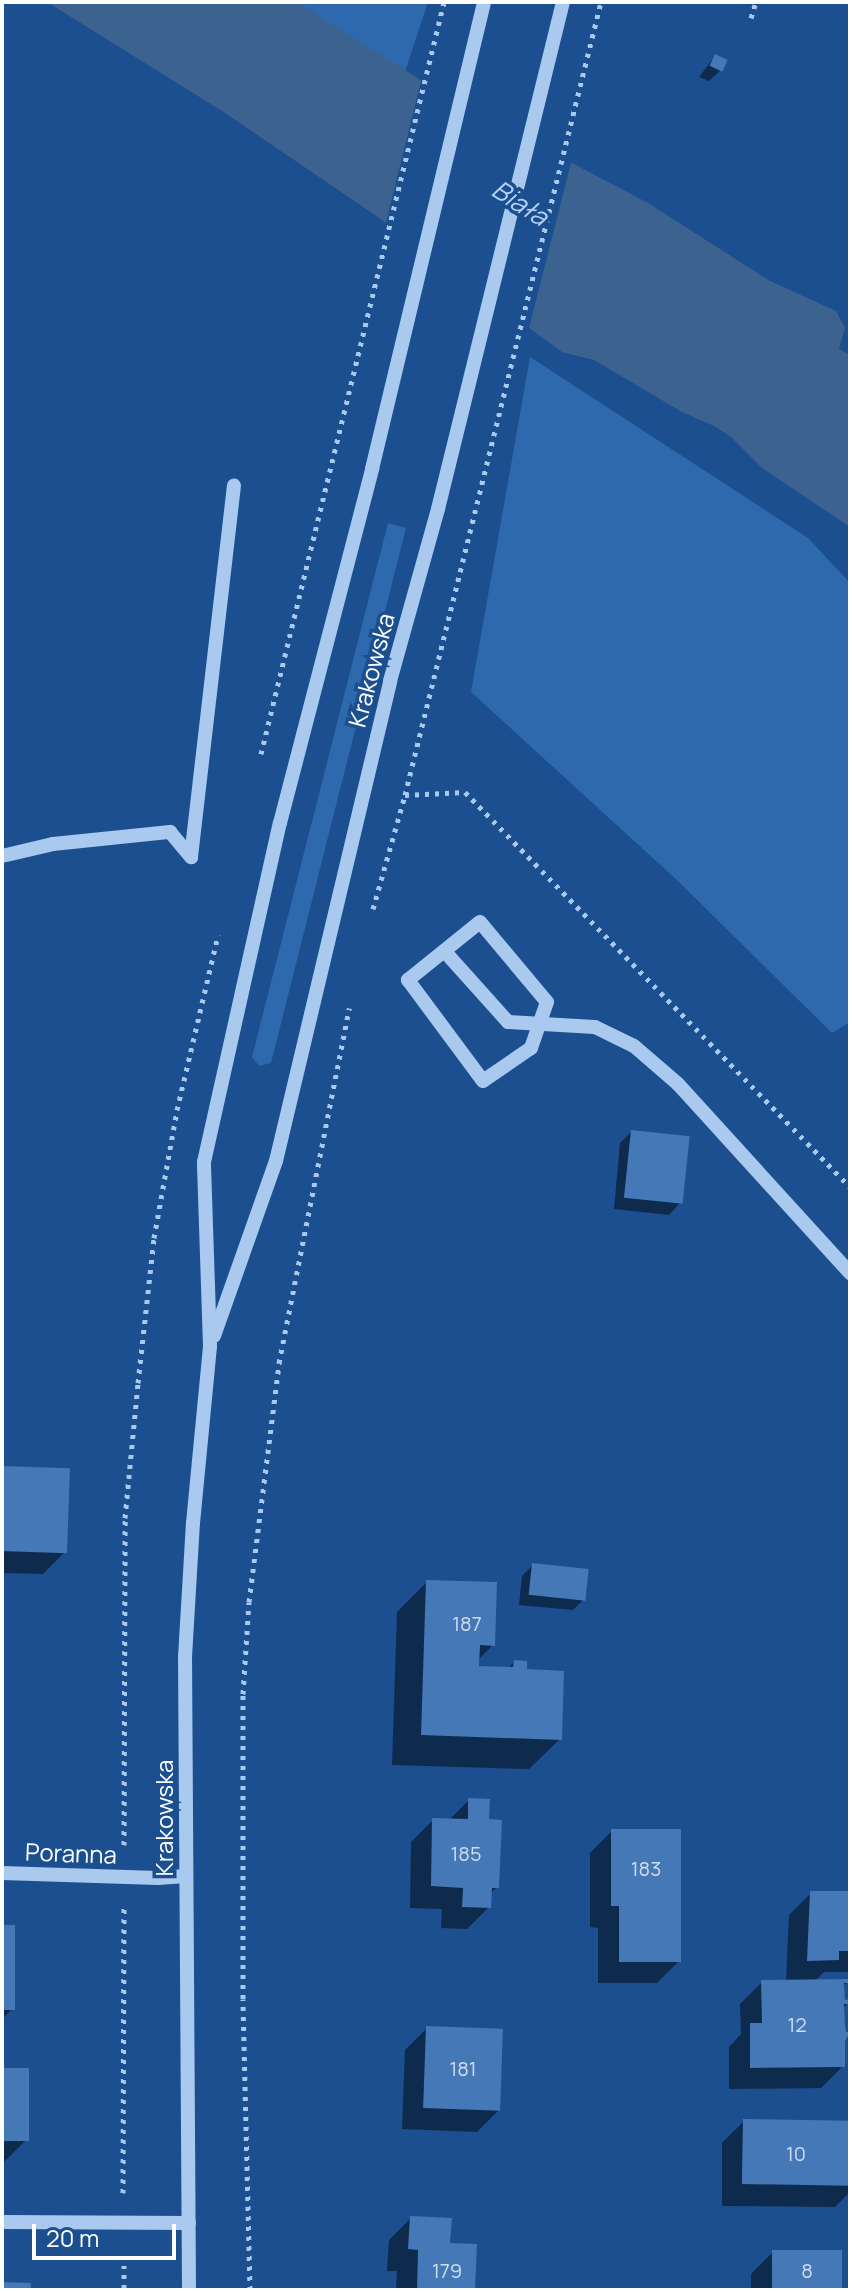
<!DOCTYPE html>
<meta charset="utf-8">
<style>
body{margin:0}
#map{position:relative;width:852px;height:2292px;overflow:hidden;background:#1b4f8f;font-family:Manrope,sans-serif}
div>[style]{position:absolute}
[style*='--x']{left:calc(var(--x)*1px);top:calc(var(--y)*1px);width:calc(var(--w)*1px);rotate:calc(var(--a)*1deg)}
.green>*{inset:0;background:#2e69ad}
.water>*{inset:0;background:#3c6290}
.pier>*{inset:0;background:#1b4f8f}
.shadow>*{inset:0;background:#0007}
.building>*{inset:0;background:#4478b7;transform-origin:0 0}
.path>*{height:5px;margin-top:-2.5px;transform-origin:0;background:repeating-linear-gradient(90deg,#a9c9ee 0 4px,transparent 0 10px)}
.minor>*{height:14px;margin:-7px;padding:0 7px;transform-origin:7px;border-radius:7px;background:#a9c9ee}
span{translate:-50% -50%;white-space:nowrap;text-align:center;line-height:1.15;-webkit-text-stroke:7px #1b4f8f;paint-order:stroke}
.number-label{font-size:20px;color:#d0dded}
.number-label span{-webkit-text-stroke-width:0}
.street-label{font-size:24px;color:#fff}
.water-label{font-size:26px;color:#b5d3f5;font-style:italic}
.frame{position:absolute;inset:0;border:4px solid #fff;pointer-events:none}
.scale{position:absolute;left:32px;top:2224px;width:144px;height:36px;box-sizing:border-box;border:4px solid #fff;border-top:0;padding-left:10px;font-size:24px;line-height:28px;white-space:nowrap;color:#fff;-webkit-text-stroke:6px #1b4f8f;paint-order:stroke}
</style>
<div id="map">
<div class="green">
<div style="clip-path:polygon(296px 2px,428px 2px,405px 72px)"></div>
<div style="clip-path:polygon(530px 357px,808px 538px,850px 583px,850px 1022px,832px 1033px,678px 881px,471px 692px)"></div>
<div style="clip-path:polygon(388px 523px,406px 528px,271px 1063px,259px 1066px,252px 1057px)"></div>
</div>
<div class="water">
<div style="clip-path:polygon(47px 2px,296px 2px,456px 102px,648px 203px,770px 281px,836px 311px,845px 328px,839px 349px,850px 355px,850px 527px,762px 468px,731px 437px,714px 426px,682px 412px,594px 360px,562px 352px,375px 215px,222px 111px)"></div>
</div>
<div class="pier">
<div style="clip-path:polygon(422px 77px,572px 159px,528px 332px,385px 227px)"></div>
</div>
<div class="shadow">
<div style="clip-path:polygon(715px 56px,721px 70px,709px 81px,699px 77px)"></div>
<div style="clip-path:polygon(631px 1132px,680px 1203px,669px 1215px,614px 1209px,620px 1143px)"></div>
<div style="clip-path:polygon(2px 1468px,65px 1552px,43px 1574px,2px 1573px)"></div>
<div style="clip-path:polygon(533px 1565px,584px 1599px,573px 1610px,519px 1605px,522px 1576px)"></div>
<div style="clip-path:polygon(427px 1582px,493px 1645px,477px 1661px,477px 1671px,507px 1669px,514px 1662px,525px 1671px,560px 1739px,529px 1769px,392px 1765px,397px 1612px)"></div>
<div style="clip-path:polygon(469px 1800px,486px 1821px,497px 1887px,489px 1895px,489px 1907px,467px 1929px,441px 1928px,442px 1909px,410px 1908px,411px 1842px,433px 1820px,449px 1820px)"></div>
<div style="clip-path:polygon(612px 1831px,679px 1961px,657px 1983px,598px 1983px,598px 1928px,590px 1927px,590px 1853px)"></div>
<div style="clip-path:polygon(811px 1893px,850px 1893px,850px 1972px,824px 1972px,815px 1981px,847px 1982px,842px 1987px,843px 2002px,848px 2003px,843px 2008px,843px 2066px,821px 2088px,729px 2089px,729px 2047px,741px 2034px,740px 2004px,762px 1982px,786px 1981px,789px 1915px)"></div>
<div style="clip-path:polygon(2px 1927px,12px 2009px,2px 2019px)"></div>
<div style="clip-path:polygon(427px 2028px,499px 2110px,477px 2132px,402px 2129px,405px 2050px)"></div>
<div style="clip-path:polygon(2px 2072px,26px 2140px,4px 2162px,2px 2162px)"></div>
<div style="clip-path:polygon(744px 2121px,850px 2123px,850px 2192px,835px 2207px,722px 2206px,722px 2143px)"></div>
<div style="clip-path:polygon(411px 2218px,448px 2245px,473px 2290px,396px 2290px,397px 2271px,387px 2271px,389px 2240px)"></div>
<div style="clip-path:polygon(773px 2252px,841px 2290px,751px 2290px,751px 2274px)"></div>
</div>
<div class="building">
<div style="left:715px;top:54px;width:14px;height:13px;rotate:25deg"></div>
<div style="left:631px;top:1130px;width:59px;height:68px;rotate:6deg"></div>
<div style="left:2px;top:1466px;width:68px;height:85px;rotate:2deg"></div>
<div style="left:532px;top:1563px;width:57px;height:32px;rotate:6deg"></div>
<div style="clip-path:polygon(426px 1580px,497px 1582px,495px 1646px,480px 1645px,479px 1666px,513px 1667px,514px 1660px,527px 1661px,527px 1669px,564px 1671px,562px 1740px,421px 1735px)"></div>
<div style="clip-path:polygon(468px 1798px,490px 1799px,489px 1819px,502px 1820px,499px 1888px,492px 1888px,491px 1908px,462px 1907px,463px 1888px,431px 1886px,432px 1818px,468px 1819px)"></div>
<div style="clip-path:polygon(611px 1829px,681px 1829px,681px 1962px,619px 1962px,619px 1906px,611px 1906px)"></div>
<div style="clip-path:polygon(810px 1891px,850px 1891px,850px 1951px,839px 1951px,839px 1960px,807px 1961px)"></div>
<div style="left:2px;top:1925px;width:13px;height:85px"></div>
<div style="clip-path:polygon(849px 1979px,849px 1983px,844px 1983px,845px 2000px,850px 1999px,850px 2004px,844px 2004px,845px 2026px,846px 2032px,850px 2032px,845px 2041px,845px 2067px,750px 2068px,750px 2023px,762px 2023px,761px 1980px)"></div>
<div style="left:426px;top:2026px;width:77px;height:82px;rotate:2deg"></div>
<div style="left:2px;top:2068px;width:27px;height:73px"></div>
<div style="left:743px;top:2119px;width:107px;height:65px;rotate:1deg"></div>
<div style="clip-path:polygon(410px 2216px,452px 2218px,450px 2243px,477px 2244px,475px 2290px,417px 2290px,418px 2250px,408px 2249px)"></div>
<div style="left:772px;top:2250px;width:70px;height:40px"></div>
<div style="left:2px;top:2282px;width:29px;height:8px;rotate:2deg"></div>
</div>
<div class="path">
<div style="--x:751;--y:18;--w:17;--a:-73"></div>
<div style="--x:261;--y:754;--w:774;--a:-76.32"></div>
<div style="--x:405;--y:795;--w:60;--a:-2.9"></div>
<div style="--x:465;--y:792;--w:552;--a:45.73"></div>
<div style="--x:373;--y:909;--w:118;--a:-74.3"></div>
<div style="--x:405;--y:795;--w:817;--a:-76.12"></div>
<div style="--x:124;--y:1845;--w:327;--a:-89.8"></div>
<div style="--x:125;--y:1518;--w:136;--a:-84.5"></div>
<div style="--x:138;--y:1383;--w:146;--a:-83.7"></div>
<div style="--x:154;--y:1238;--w:130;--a:-79.8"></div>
<div style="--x:177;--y:1110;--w:180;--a:-76.8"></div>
<div style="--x:123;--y:2193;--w:286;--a:-89.8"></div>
<div style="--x:124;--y:2255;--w:35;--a:90"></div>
<div style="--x:250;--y:2290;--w:291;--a:-91.4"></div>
<div style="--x:243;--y:1999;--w:305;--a:-90"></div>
<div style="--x:243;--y:1694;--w:92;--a:-86.3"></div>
<div style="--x:249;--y:1602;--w:241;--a:-82.8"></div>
<div style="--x:279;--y:1363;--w:362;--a:-78.8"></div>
</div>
<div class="minor">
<div style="--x:2;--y:856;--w:52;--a:-13.2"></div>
<div style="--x:53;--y:844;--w:118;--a:-5.9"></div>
<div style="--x:170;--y:832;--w:33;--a:50"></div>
<div style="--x:191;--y:857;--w:374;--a:-83.4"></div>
<div style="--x:480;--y:922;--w:104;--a:50.1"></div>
<div style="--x:547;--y:1002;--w:49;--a:109.2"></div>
<div style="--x:531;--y:1048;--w:58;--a:145.5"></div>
<div style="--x:483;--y:1081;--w:126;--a:-126.6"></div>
<div style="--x:408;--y:980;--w:92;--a:-38.9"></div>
<div style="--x:447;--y:954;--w:91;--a:48.1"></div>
<div style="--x:508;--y:1022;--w:87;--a:3.3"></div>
<div style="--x:595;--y:1027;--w:43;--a:26"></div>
<div style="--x:634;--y:1046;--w:58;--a:40.8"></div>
<div style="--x:678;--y:1084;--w:256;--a:47.7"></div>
<div style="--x:214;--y:1336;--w:186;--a:-70.5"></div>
<div style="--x:276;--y:1161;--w:493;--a:-76.6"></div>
<div style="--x:390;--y:681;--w:179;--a:-74.4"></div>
<div style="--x:438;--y:509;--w:522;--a:-76.15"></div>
<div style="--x:2;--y:1873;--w:156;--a:1.8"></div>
<div style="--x:158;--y:1878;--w:28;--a:-4"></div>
<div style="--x:2;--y:2222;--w:187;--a:0.3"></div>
<div style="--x:189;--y:2290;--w:633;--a:-90.36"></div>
<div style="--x:185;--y:1657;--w:134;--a:-86.6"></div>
<div style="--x:193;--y:1523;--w:178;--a:-84.5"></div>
<div style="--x:210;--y:1346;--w:184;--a:-91.9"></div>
<div style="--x:204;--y:1162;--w:347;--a:-77.4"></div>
<div style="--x:280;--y:823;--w:366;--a:-75.4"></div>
<div style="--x:372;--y:469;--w:480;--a:-76.5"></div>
</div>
<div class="number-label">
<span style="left:467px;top:1623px">187</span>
<span style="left:466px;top:1853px">185</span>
<span style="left:646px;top:1868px">183</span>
<span style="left:797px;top:2024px">12</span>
<span style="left:463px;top:2068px">181</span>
<span style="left:796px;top:2153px">10</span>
<span style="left:447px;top:2270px">179</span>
<span style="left:807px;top:2270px">8</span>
</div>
<div class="street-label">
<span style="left:371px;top:670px;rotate:-75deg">Krakowska</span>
<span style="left:164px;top:1818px;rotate:-90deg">Krakowska</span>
<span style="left:71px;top:1853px;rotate:2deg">Poranna</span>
</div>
<div class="water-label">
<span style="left:520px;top:203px;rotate:33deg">Biała</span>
</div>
<div class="frame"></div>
<div class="scale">20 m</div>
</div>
